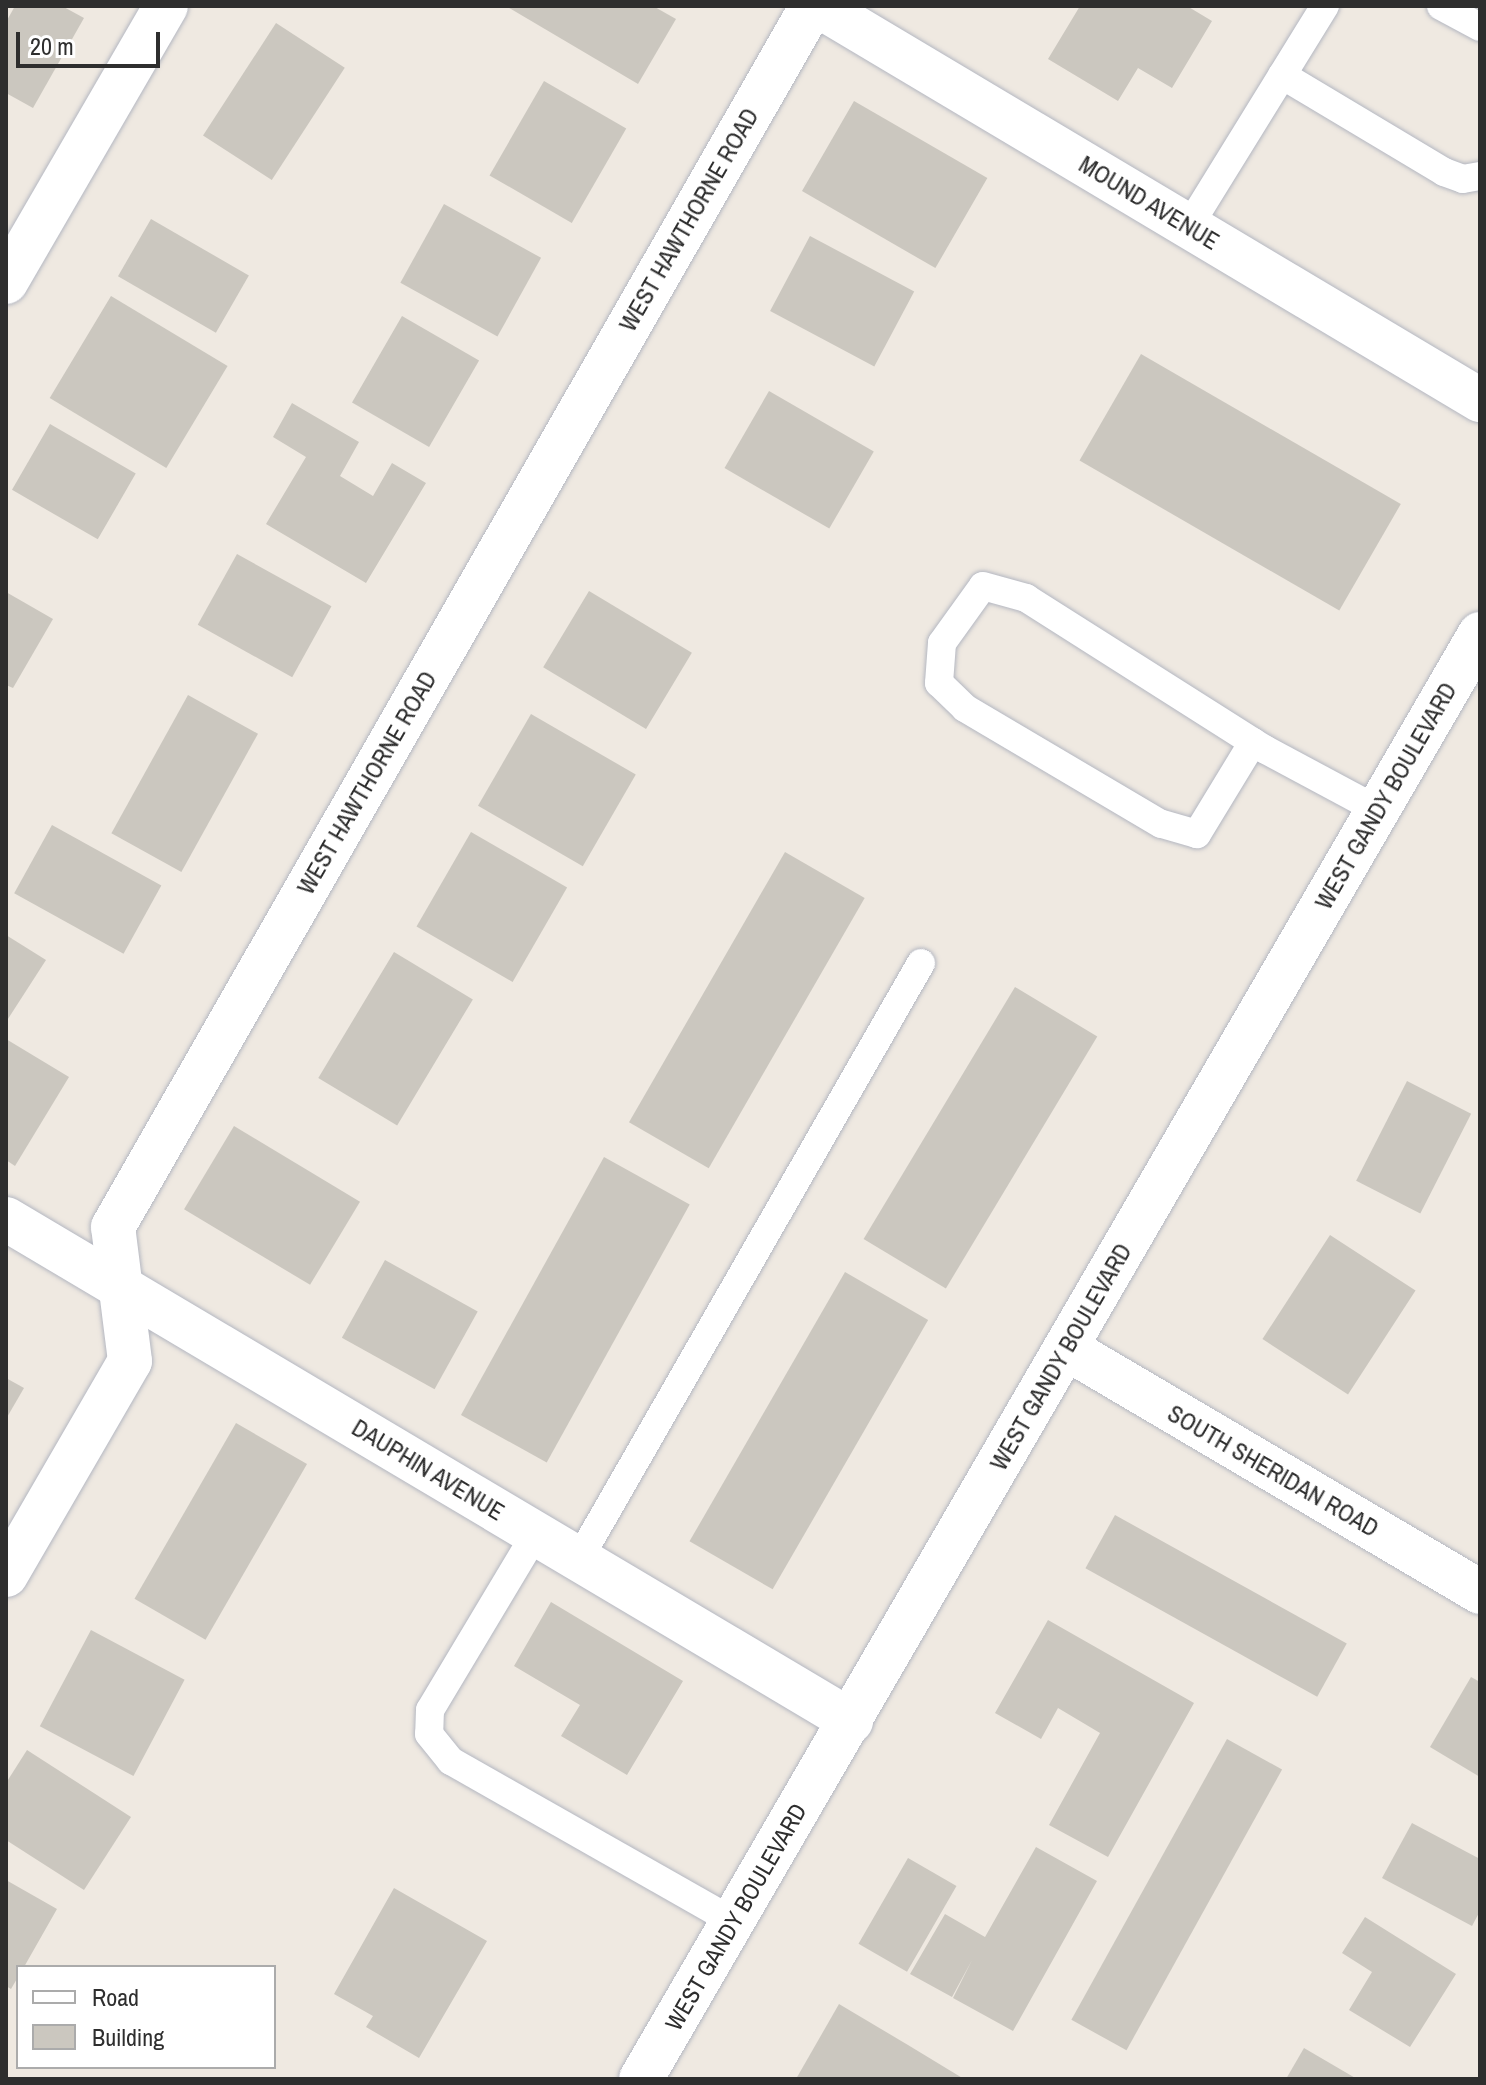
<!DOCTYPE html>
<style>
body{margin:0}
#map{position:relative;width:1486px;height:2085px;overflow:hidden;background:#efe9e1;font-family:"Archivo Narrow",sans-serif}
div>[style]{position:absolute}
[style*='--x']{left:calc(var(--x)*1px);top:calc(var(--y)*1px);width:calc(var(--w)*1px);rotate:calc(var(--a)*1deg)}
.building>*{inset:0;background:#cbc7bf;transform-origin:0 0}
.roads{filter:drop-shadow(0 0 2px #b4b7c1) drop-shadow(0 0 2px #b4b7c1)}
.lane>*{height:28px;margin:-14px;padding:0 14px;transform-origin:14px;border-radius:14px;background:#fff}
.street>*{height:44px;margin:-22px;padding:0 22px;transform-origin:22px;border-radius:22px;background:#fff}
.secondary>*{height:44px;margin:-22px;padding:0 22px;transform-origin:22px;border-radius:22px;background:#fff}
span{translate:-50% -50%;white-space:nowrap;text-align:center;line-height:1.15;-webkit-text-stroke:6px #fff;paint-order:stroke}
.street-label{font-size:24px;color:#2e2e2e}
.frame{position:absolute;inset:0;border:8px solid #2e2e2e;pointer-events:none}
.legend{position:absolute;left:16px;top:1965px;width:260px;height:104px;box-sizing:border-box;background:#fff;border:2px solid #ababab;margin:0;padding:10px 14px;list-style:none;font-size:24px;color:#2e2e2e}
.legend li{display:flex;align-items:center;gap:16px;height:40px}
.legend b{width:40px;border:2px solid #ababab}
.scale{position:absolute;left:16px;top:32px;width:144px;height:36px;box-sizing:border-box;border:4px solid #2e2e2e;border-top:0;padding-left:10px;font-size:24px;line-height:28px;white-space:nowrap;color:#2e2e2e;-webkit-text-stroke:6px #fff;paint-order:stroke}
</style>
<div id="map">
<div class="building">
<div style="clip-path:polygon(15px 6px,62px 6px,84px 18px,33px 108px,6px 93px,6px 22px)"></div>
<div style="clip-path:polygon(506px 6px,653px 6px,676px 19px,638px 84px)"></div>
<div style="clip-path:polygon(1080px 6px,1187px 6px,1212px 21px,1172px 88px,1138px 68px,1118px 101px,1048px 59px)"></div>
<div style="left:276px;top:23px;width:82px;height:134px;rotate:33deg"></div>
<div style="left:544px;top:81px;width:95px;height:109px;rotate:30deg"></div>
<div style="left:854px;top:101px;width:154px;height:104px;rotate:30deg"></div>
<div style="left:444px;top:204px;width:111px;height:90px;rotate:29deg"></div>
<div style="left:151px;top:219px;width:113px;height:66px;rotate:30deg"></div>
<div style="left:810px;top:236px;width:118px;height:85px;rotate:28deg"></div>
<div style="left:111px;top:296px;width:136px;height:119px;rotate:31deg"></div>
<div style="left:402px;top:316px;width:89px;height:100px;rotate:30deg"></div>
<div style="left:1141px;top:354px;width:300px;height:123px;rotate:30deg"></div>
<div style="left:769px;top:391px;width:121px;height:89px;rotate:30deg"></div>
<div style="clip-path:polygon(292px 403px,359px 442px,340px 476px,373px 496px,392px 463px,426px 483px,366px 583px,266px 524px,306px 457px,273px 437px)"></div>
<div style="left:50px;top:424px;width:99px;height:76px;rotate:30deg"></div>
<div style="left:237px;top:554px;width:108px;height:81px;rotate:29deg"></div>
<div style="left:589px;top:591px;width:120px;height:89px;rotate:31deg"></div>
<div style="clip-path:polygon(6px 592px,53px 619px,13px 688px,6px 685px)"></div>
<div style="left:188px;top:695px;width:80px;height:158px;rotate:29deg"></div>
<div style="left:531px;top:714px;width:121px;height:106px;rotate:30deg"></div>
<div style="left:52px;top:825px;width:125px;height:78px;rotate:29deg"></div>
<div style="left:471px;top:832px;width:111px;height:109px;rotate:30deg"></div>
<div style="left:785px;top:852px;width:92px;height:312px;rotate:30deg"></div>
<div style="clip-path:polygon(6px 935px,46px 960px,6px 1022px)"></div>
<div style="left:394px;top:952px;width:92px;height:147px;rotate:31deg"></div>
<div style="left:1015px;top:987px;width:96px;height:294px;rotate:31deg"></div>
<div style="clip-path:polygon(6px 1039px,69px 1077px,15px 1166px,6px 1160px)"></div>
<div style="left:1407px;top:1081px;width:72px;height:112px;rotate:27deg"></div>
<div style="left:234px;top:1126px;width:147px;height:97px;rotate:31deg"></div>
<div style="left:604px;top:1157px;width:98px;height:295px;rotate:29deg"></div>
<div style="left:1330px;top:1235px;width:102px;height:124px;rotate:33deg"></div>
<div style="left:385px;top:1260px;width:106px;height:89px;rotate:29deg"></div>
<div style="left:845px;top:1272px;width:96px;height:311px;rotate:30deg"></div>
<div style="clip-path:polygon(6px 1378px,24px 1388px,6px 1419px)"></div>
<div style="left:236px;top:1423px;width:82px;height:203px;rotate:30deg"></div>
<div style="left:1115px;top:1515px;width:265px;height:61px;rotate:29deg"></div>
<div style="clip-path:polygon(551px 1602px,683px 1681px,627px 1775px,561px 1736px,580px 1705px,514px 1666px)"></div>
<div style="clip-path:polygon(1048px 1620px,1194px 1703px,1108px 1857px,1049px 1825px,1100px 1733px,1058px 1708px,1041px 1739px,995px 1713px)"></div>
<div style="left:91px;top:1630px;width:106px;height:109px;rotate:28deg"></div>
<div style="clip-path:polygon(1471px 1677px,1480px 1682px,1480px 1777px,1430px 1747px)"></div>
<div style="left:1227px;top:1739px;width:63px;height:321px;rotate:29deg"></div>
<div style="clip-path:polygon(27px 1750px,131px 1817px,84px 1890px,6px 1840px,6px 1783px)"></div>
<div style="clip-path:polygon(1412px 1823px,1480px 1859px,1480px 1911px,1472px 1926px,1382px 1878px)"></div>
<div style="clip-path:polygon(1036px 1847px,1097px 1881px,1013px 2031px,953px 1998px,972px 1960px,952px 1997px,910px 1974px,945px 1914px,985px 1937px)"></div>
<div style="left:908px;top:1858px;width:56px;height:99px;rotate:30deg"></div>
<div style="clip-path:polygon(6px 1880px,57px 1909px,24px 1967px,18px 1967px,18px 1977px,11px 1989px,6px 1986px)"></div>
<div style="clip-path:polygon(394px 1888px,487px 1941px,419px 2058px,366px 2027px,373px 2016px,334px 1994px)"></div>
<div style="clip-path:polygon(1365px 1917px,1456px 1974px,1410px 2047px,1349px 2010px,1372px 1972px,1342px 1953px)"></div>
<div style="clip-path:polygon(839px 2004px,908px 2045px,964px 2079px,796px 2079px)"></div>
<div style="clip-path:polygon(1304px 2048px,1357px 2079px,1286px 2079px)"></div>
</div>
<div class="roads">
<div class="lane">
<div style="--x:1441;--y:6;--w:44;--a:28.3"></div>
<div style="--x:1282;--y:75;--w:189;--a:30.9"></div>
<div style="--x:1444;--y:172;--w:20;--a:20"></div>
<div style="--x:1463;--y:179;--w:17;--a:-10"></div>
<div style="--x:1189;--y:226;--w:259;--a:-58.3"></div>
<div style="--x:1253;--y:742;--w:108;--a:121.3"></div>
<div style="--x:1197;--y:834;--w:37;--a:-164"></div>
<div style="--x:1161;--y:824;--w:228;--a:-149.4"></div>
<div style="--x:965;--y:708;--w:36;--a:-136"></div>
<div style="--x:939;--y:683;--w:40;--a:-85.7"></div>
<div style="--x:942;--y:643;--w:70;--a:-54.3"></div>
<div style="--x:983;--y:586;--w:45;--a:15.6"></div>
<div style="--x:1026;--y:598;--w:269;--a:32.4"></div>
<div style="--x:1253;--y:742;--w:15;--a:32"></div>
<div style="--x:1266;--y:750;--w:127;--a:28.2"></div>
<div style="--x:536;--y:1533;--w:206;--a:120.9"></div>
<div style="--x:430;--y:1710;--w:24;--a:92"></div>
<div style="--x:429;--y:1734;--w:35;--a:51"></div>
<div style="--x:451;--y:1761;--w:324;--a:29.6"></div>
<div style="--x:579;--y:1559;--w:687;--a:-60.15"></div>
</div>
<div class="street">
<div style="--x:819;--y:6;--w:770;--a:30.8"></div>
<div style="--x:6;--y:282;--w:319;--a:-59.9"></div>
<div style="--x:6;--y:1219;--w:983;--a:30.71"></div>
<div style="--x:1066;--y:1348;--w:481;--a:30.5"></div>
<div style="--x:6;--y:1575;--w:247;--a:-59.9"></div>
<div style="--x:130;--y:1361;--w:135;--a:-97.2"></div>
<div style="--x:113;--y:1227;--w:1407;--a:-60.21"></div>
</div>
<div class="secondary">
<div style="--x:641;--y:2079;--w:1671;--a:-59.86"></div>
</div>
</div>
<div class="street-label">
<span style="left:1149px;top:203px;rotate:31deg">MOUND AVENUE</span>
<span style="left:689px;top:220px;rotate:-60deg">WEST HAWTHORNE ROAD</span>
<span style="left:367px;top:783px;rotate:-60deg">WEST HAWTHORNE ROAD</span>
<span style="left:1386px;top:796px;rotate:-60deg">WEST GANDY BOULEVARD</span>
<span style="left:1061px;top:1357px;rotate:-60deg">WEST GANDY BOULEVARD</span>
<span style="left:428px;top:1470px;rotate:31deg">DAUPHIN AVENUE</span>
<span style="left:1273px;top:1471px;rotate:30deg">SOUTH SHERIDAN ROAD</span>
<span style="left:736px;top:1917px;rotate:-60deg">WEST GANDY BOULEVARD</span>
</div>
<div class="frame"></div>
<ul class="legend">
<li><b style="height:10px;background:#fff"></b>Road</li>
<li><b style="height:22px;background:#cbc7bf"></b>Building</li>
</ul>
<div class="scale">20 m</div>
</div>
